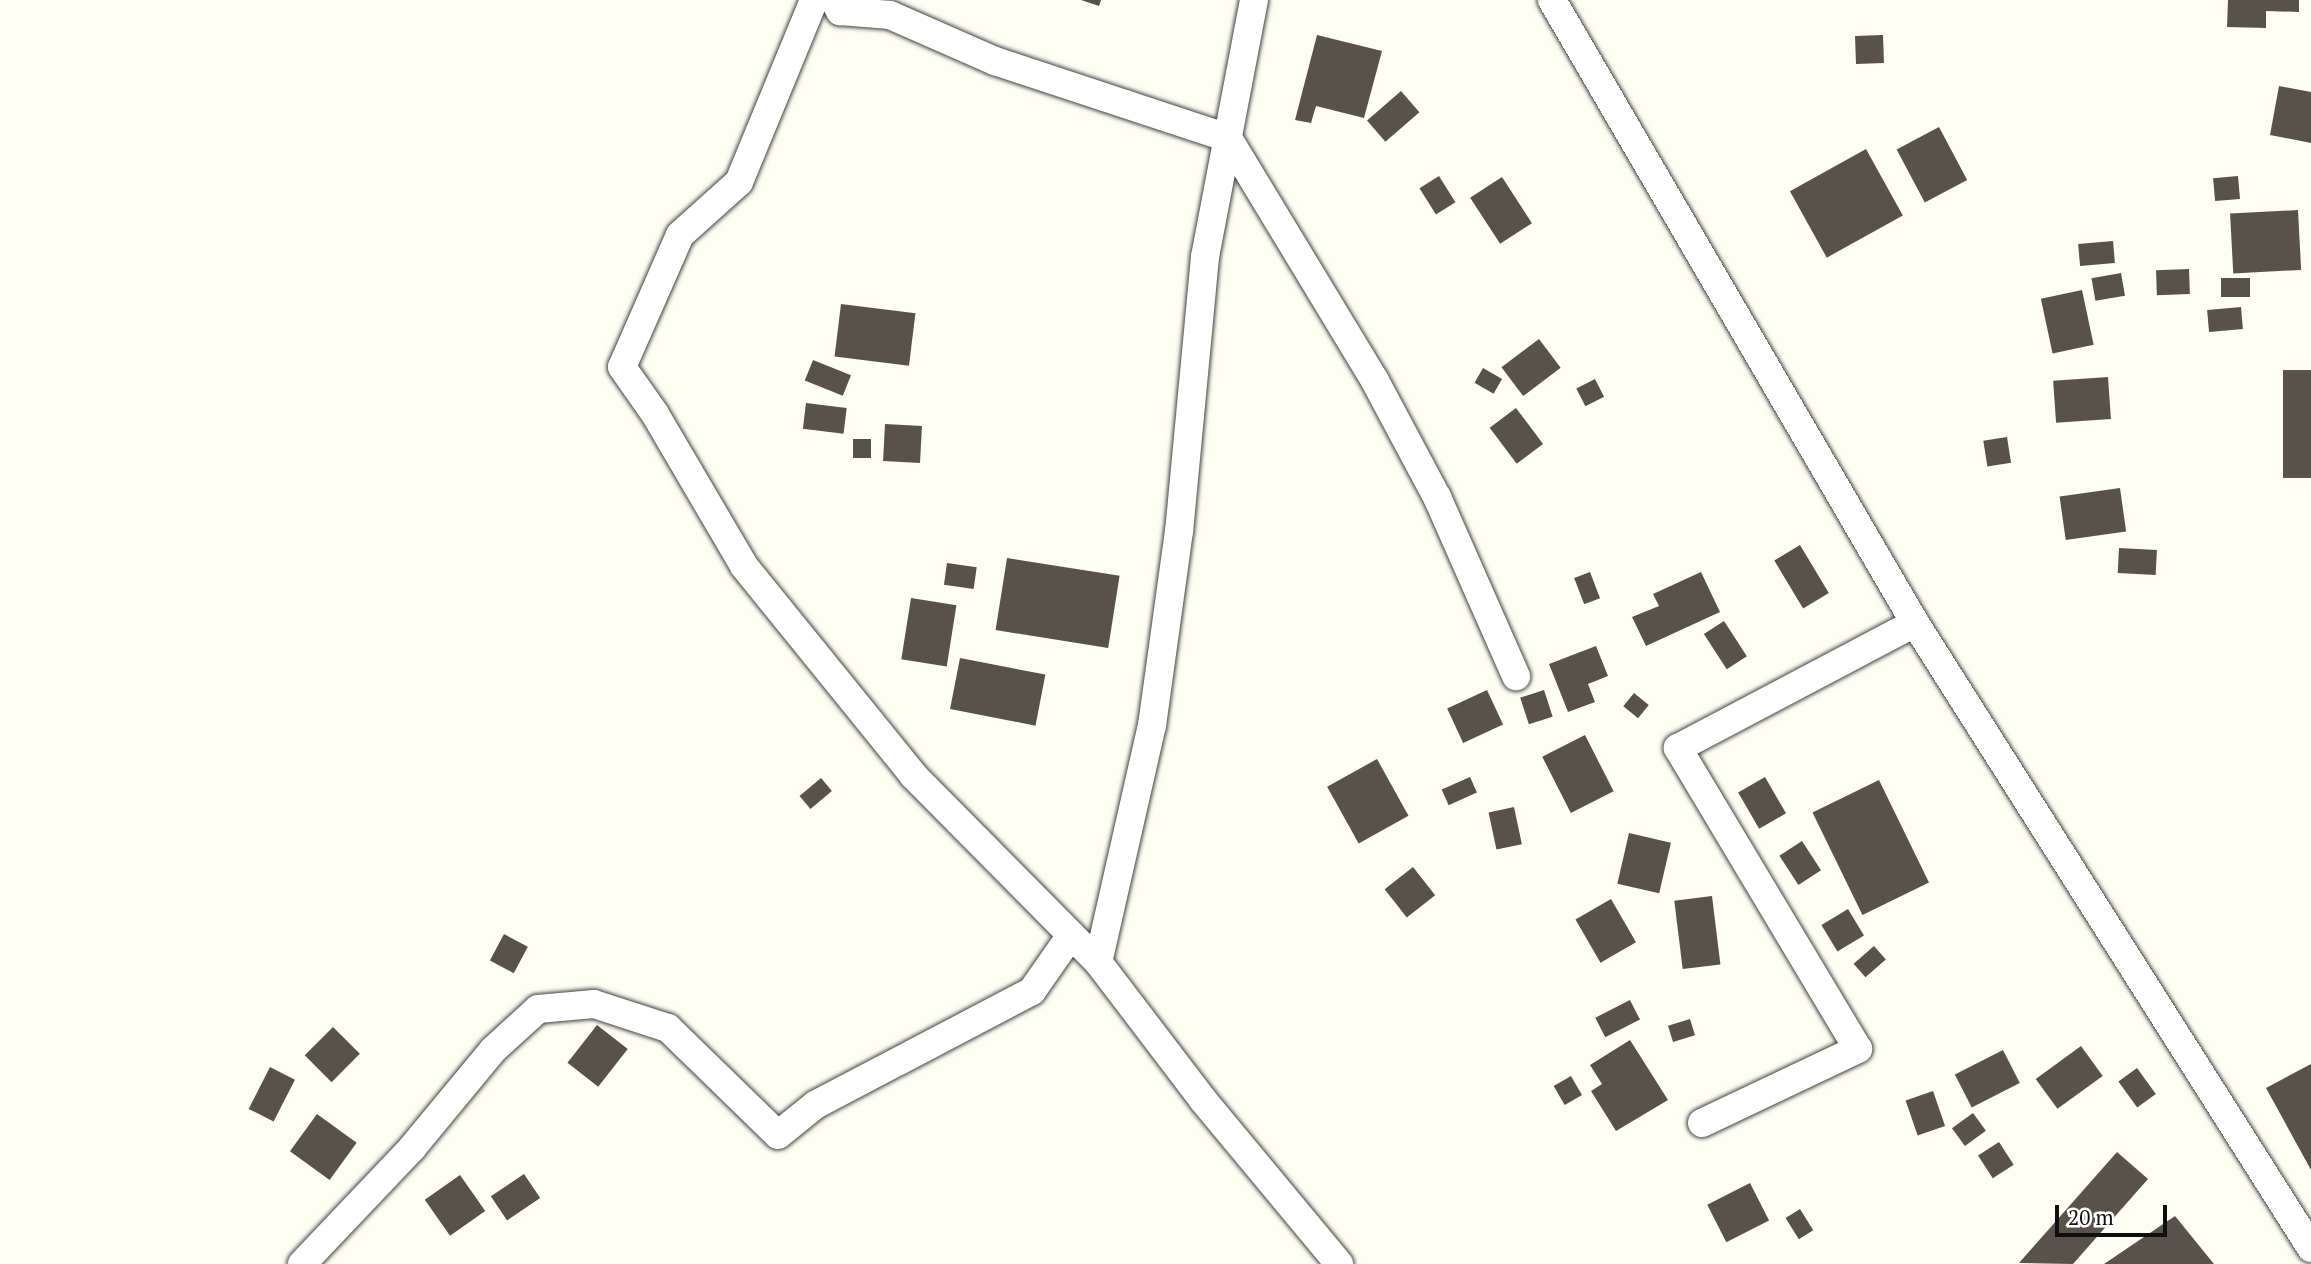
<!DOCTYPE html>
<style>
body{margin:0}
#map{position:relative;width:2311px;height:1264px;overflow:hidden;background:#fffef2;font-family:"PT Serif",serif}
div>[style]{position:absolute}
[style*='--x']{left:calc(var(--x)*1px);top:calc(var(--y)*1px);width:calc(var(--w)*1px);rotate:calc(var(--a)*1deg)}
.building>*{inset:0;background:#59524b;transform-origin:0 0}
.roads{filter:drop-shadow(0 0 2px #424242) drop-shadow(0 0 2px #424242)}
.street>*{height:28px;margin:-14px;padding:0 14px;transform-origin:14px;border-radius:14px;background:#fff}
span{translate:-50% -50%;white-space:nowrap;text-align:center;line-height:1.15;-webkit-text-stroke:7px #fff;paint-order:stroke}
.scale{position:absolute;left:2055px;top:1205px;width:112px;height:32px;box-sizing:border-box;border:4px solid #0f0f0f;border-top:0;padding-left:9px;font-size:21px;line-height:24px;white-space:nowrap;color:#0f0f0f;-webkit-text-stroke:5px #fff;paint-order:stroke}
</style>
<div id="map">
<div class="building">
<div style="clip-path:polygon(1081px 0,1101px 0,1099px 6px)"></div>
<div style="clip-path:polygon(2228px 0,2299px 0,2299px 12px,2266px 11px,2266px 28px,2227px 27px)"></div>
<div style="clip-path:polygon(1317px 35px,1382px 51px,1364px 118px,1316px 106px,1311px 123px,1295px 120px)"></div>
<div style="left:1883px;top:35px;width:28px;height:28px;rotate:88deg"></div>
<div style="clip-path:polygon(2279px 86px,2311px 92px,2311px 143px,2270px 135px)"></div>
<div style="left:1401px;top:91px;width:28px;height:45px;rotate:49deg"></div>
<div style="left:1939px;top:127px;width:60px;height:48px;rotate:62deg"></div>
<div style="left:1866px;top:149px;width:76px;height:87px;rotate:61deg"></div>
<div style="left:1439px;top:176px;width:31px;height:23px;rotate:58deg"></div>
<div style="left:2238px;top:176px;width:23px;height:25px;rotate:85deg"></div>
<div style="left:1502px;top:177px;width:55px;height:38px;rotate:57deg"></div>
<div style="left:2298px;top:210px;width:60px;height:68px;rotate:87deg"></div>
<div style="left:2113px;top:241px;width:22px;height:35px;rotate:85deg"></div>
<div style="left:2189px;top:269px;width:25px;height:33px;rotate:88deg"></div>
<div style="left:2121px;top:273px;width:23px;height:30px;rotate:80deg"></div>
<div style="left:2250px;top:278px;width:19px;height:29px;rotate:90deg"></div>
<div style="left:2082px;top:290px;width:56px;height:42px;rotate:78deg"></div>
<div style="left:841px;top:304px;width:75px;height:53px;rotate:7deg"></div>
<div style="left:2241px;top:307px;width:22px;height:34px;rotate:85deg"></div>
<div style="left:1539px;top:339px;width:36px;height:47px;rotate:53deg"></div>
<div style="left:813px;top:360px;width:41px;height:22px;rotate:22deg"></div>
<div style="left:1483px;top:368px;width:22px;height:17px;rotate:30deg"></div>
<div style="left:2283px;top:370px;width:28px;height:108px"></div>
<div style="left:2108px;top:377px;width:42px;height:55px;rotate:86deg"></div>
<div style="left:1595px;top:379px;width:20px;height:21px;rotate:63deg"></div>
<div style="left:806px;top:403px;width:41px;height:26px;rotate:7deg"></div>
<div style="left:1516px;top:408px;width:45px;height:33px;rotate:53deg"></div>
<div style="left:885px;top:424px;width:37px;height:37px;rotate:3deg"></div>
<div style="left:2007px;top:437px;width:26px;height:24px;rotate:81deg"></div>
<div style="left:853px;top:439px;width:18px;height:19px"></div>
<div style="left:2120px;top:488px;width:44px;height:61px;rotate:82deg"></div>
<div style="left:1800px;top:545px;width:56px;height:30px;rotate:59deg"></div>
<div style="left:2119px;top:548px;width:38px;height:25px;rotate:3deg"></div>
<div style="left:1007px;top:558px;width:114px;height:73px;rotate:9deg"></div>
<div style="left:947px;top:563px;width:30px;height:22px;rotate:8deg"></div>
<div style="left:1590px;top:572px;width:28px;height:17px;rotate:69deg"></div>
<div style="clip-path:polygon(1701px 572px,1720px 612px,1646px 646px,1632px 617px,1659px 606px,1653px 594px)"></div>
<div style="left:911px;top:598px;width:46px;height:62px;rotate:9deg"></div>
<div style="left:1724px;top:621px;width:42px;height:24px;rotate:57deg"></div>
<div style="clip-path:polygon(1596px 646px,1608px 676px,1588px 684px,1595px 702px,1568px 712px,1549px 664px)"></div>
<div style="left:960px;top:658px;width:87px;height:52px;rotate:11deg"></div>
<div style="left:1487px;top:690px;width:38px;height:44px;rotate:65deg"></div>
<div style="left:1544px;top:690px;width:28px;height:25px;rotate:72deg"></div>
<div style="left:1634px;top:693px;width:19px;height:17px;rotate:39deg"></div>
<div style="left:1585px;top:735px;width:63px;height:48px;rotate:63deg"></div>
<div style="left:1377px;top:759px;width:65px;height:57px;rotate:61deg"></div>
<div style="left:1470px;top:777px;width:17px;height:31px;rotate:66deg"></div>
<div style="left:1765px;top:777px;width:42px;height:31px;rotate:60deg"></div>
<div style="left:821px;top:778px;width:17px;height:28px;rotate:50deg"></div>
<div style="left:1879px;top:780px;width:114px;height:74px;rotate:64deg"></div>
<div style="left:1514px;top:807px;width:38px;height:26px;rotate:78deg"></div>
<div style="left:1629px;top:833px;width:43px;height:52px;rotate:13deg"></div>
<div style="left:1802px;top:841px;width:35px;height:27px;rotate:57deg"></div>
<div style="left:1413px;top:867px;width:36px;height:36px;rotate:52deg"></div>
<div style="left:1712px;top:896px;width:69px;height:38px;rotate:83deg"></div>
<div style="left:1611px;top:899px;width:50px;height:41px;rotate:60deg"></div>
<div style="left:1848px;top:909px;width:31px;height:31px;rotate:59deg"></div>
<div style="left:504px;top:934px;width:27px;height:30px;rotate:28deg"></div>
<div style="left:1874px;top:946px;width:18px;height:27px;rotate:49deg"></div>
<div style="left:1630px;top:1000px;width:22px;height:39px;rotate:63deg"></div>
<div style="left:1690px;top:1019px;width:17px;height:23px;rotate:73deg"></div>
<div style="left:597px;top:1025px;width:39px;height:48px;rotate:38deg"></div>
<div style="left:333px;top:1027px;width:38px;height:40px;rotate:45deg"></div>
<div style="clip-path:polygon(1630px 1040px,1668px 1100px,1616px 1131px,1591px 1091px,1602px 1084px,1590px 1065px)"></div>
<div style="left:2081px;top:1046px;width:37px;height:56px;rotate:54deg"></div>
<div style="left:2003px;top:1050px;width:37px;height:54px;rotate:63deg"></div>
<div style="clip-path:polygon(2311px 1064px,2311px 1170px,2266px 1088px)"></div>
<div style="left:270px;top:1067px;width:28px;height:47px;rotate:27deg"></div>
<div style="left:2137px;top:1068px;width:32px;height:23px;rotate:54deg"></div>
<div style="left:1571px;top:1076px;width:22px;height:20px;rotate:60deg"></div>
<div style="left:1933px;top:1091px;width:37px;height:29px;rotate:71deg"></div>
<div style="left:1973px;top:1113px;width:22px;height:26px;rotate:54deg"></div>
<div style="left:317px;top:1114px;width:49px;height:46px;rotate:36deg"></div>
<div style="left:1999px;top:1142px;width:27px;height:25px;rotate:57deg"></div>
<div style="clip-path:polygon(2117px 1152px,2148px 1179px,2073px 1264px,2019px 1263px)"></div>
<div style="left:524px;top:1174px;width:29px;height:40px;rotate:56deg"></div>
<div style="left:460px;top:1175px;width:44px;height:43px;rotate:55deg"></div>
<div style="left:1750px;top:1183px;width:42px;height:48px;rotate:63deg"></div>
<div style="left:1800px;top:1209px;width:25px;height:17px;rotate:58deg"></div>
<div style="clip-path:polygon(2175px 1216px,2214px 1264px,2104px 1264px)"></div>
</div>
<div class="roads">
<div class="street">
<div style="--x:814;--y:0;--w:197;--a:112.4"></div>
<div style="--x:739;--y:182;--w:79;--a:138.1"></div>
<div style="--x:680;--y:235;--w:144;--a:113.7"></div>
<div style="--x:622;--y:367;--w:57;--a:54.9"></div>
<div style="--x:655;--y:414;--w:176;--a:59.6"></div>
<div style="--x:744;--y:566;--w:269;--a:51"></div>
<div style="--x:913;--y:775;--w:263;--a:45.3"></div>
<div style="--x:834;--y:0;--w:13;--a:61"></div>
<div style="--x:840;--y:11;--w:50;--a:4.6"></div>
<div style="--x:890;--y:15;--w:115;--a:23.7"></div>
<div style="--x:995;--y:61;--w:245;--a:18.3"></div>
<div style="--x:1228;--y:138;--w:284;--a:58.8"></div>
<div style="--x:1375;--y:381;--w:132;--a:61.9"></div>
<div style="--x:1437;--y:497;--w:196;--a:66.2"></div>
<div style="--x:1254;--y:0;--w:262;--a:100.8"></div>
<div style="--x:1205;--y:257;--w:275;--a:95.4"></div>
<div style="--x:1179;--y:531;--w:196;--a:97.9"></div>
<div style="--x:1152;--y:725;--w:243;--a:102.8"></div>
<div style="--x:1098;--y:962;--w:173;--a:52.7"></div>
<div style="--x:1203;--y:1100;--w:213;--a:50.3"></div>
<div style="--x:1552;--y:0;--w:721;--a:59.77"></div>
<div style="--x:1915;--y:623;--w:740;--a:57.64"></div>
<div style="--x:1702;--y:1123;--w:173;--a:-25.4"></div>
<div style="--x:1858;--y:1049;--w:351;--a:-120.9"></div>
<div style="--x:1678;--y:748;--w:268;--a:-27.8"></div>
<div style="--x:302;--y:1264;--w:160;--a:-46.5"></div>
<div style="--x:412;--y:1148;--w:127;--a:-50.4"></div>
<div style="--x:493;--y:1050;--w:61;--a:-42.3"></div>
<div style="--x:538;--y:1009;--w:56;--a:-5.1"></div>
<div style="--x:594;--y:1004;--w:78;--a:18"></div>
<div style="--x:668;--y:1028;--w:153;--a:44.2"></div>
<div style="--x:778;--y:1135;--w:48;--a:-39"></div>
<div style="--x:815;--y:1105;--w:245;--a:-27.7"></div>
<div style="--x:1032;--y:991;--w:68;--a:-55.1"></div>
</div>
</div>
<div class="scale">20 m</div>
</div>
